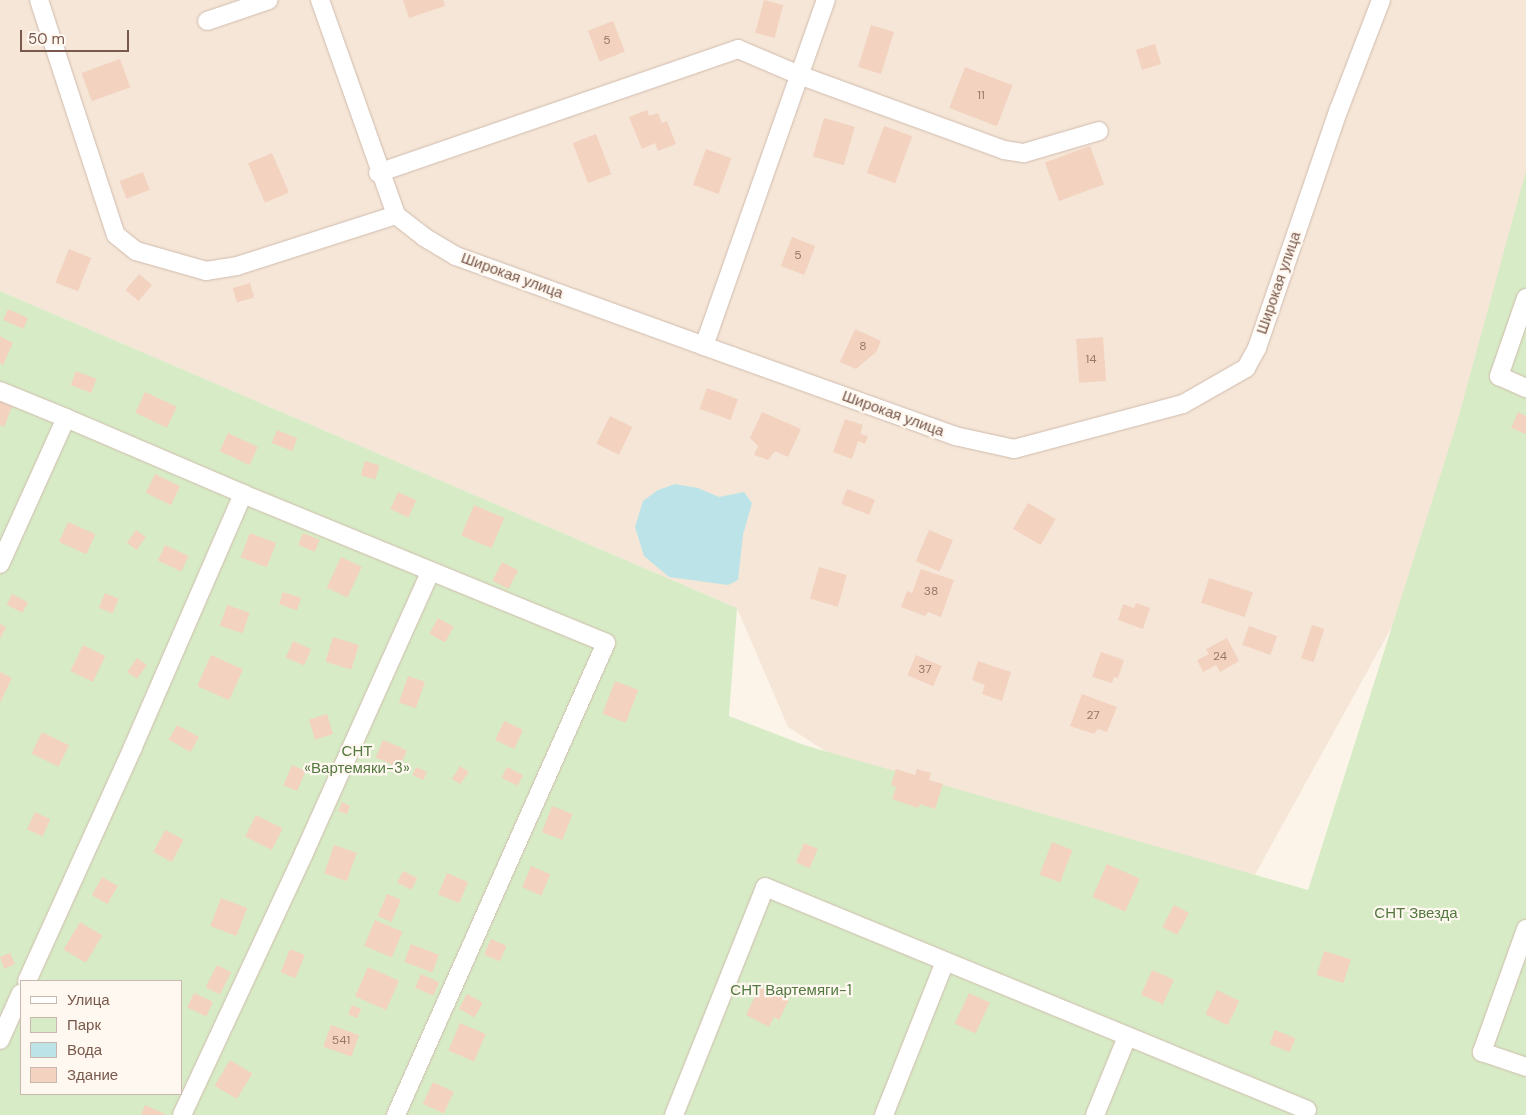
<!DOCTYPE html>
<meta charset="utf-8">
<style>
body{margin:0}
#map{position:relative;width:1526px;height:1115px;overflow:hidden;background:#fdf4e9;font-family:"DM Sans",sans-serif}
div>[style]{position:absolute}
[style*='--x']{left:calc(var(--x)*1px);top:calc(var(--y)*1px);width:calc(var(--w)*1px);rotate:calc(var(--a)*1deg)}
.residential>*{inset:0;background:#f5e6d7}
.green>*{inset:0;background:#d7ecc6}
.water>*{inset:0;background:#bce4e8}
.building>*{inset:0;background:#f3d2c0;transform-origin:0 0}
.roads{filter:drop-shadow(0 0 1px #d0bbad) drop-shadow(0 0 1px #d0bbad)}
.street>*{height:18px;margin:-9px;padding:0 9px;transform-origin:9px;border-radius:9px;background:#fff}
span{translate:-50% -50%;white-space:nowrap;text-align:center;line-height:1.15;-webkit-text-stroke:4.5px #fff8f0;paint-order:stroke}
.number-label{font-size:12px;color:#987768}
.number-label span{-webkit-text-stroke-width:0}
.street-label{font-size:15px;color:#79594b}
.park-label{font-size:15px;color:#537940}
.legend{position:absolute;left:20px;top:980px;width:162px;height:115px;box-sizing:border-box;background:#fff8f0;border:1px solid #c9b8ae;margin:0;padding:6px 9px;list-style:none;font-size:15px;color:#79594b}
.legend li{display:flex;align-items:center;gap:10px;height:25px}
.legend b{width:25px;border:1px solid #c9b8ae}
.scale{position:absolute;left:20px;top:30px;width:109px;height:22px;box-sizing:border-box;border:2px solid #79594b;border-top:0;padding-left:6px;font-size:15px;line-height:18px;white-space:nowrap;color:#79594b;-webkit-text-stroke:4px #fff8f0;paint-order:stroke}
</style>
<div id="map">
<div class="residential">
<div style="clip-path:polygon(0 0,1526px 0,1526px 216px,1394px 623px,1241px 900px,960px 838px,788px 727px,737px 608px,0 291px)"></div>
</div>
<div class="green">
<div style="clip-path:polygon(evenodd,1526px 171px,1526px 1115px,0 1115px,0 291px,737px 608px,729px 716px,804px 745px,1308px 890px,1456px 426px,1526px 171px,21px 981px,181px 981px,181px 1094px,21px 1094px,21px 981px)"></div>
</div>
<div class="water">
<div style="clip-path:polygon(675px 484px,698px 488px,719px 497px,744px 492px,752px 503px,743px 535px,738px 580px,728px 585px,669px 577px,644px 556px,635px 527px,643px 501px,658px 490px)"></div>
</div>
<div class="building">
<div style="clip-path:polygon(403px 0,443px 0,445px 6px,409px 18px)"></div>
<div style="left:764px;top:0;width:20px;height:34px;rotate:15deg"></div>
<div style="left:613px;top:21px;width:33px;height:27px;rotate:69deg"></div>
<div style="left:871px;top:25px;width:24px;height:44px;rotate:17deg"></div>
<div style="left:1155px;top:44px;width:21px;height:20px;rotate:73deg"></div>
<div style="left:120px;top:59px;width:30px;height:41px;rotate:70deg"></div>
<div style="left:965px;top:67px;width:51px;height:44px;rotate:21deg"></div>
<div style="clip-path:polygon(647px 110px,649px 116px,658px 113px,662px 123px,667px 121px,676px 144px,658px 151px,655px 143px,642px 149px,629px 117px)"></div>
<div style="left:824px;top:118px;width:32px;height:40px;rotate:16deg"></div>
<div style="left:884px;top:126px;width:30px;height:50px;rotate:20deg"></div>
<div style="left:596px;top:134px;width:43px;height:25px;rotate:69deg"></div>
<div style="left:1090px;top:146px;width:41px;height:48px;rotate:70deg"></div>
<div style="left:706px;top:149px;width:27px;height:38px;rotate:20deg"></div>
<div style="left:272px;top:153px;width:43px;height:26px;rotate:67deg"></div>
<div style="left:143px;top:172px;width:19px;height:25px;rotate:69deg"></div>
<div style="left:792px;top:237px;width:25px;height:31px;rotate:21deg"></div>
<div style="left:69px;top:249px;width:24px;height:36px;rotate:22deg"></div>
<div style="left:139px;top:274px;width:17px;height:21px;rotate:40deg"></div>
<div style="left:250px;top:283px;width:15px;height:18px;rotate:74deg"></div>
<div style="left:8px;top:309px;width:22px;height:12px;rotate:24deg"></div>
<div style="clip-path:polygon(855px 329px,881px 341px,876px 352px,856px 369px,840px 362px)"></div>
<div style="clip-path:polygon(0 336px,13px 343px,3px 365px,0 363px)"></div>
<div style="left:1103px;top:337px;width:44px;height:27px;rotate:86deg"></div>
<div style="left:76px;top:371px;width:22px;height:15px;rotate:21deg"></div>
<div style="left:707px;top:388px;width:33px;height:22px;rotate:20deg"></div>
<div style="left:145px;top:392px;width:35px;height:23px;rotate:25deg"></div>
<div style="clip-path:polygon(0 397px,14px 402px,4px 427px,0 425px)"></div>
<div style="clip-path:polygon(762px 412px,801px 429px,788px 457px,775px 451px,768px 460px,754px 455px,758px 446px,750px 438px)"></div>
<div style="clip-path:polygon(1518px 412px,1526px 416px,1526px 434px,1511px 428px)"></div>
<div style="left:610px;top:416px;width:25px;height:31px;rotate:26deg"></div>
<div style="clip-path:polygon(845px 419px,863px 425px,860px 434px,868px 436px,865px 444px,858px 441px,852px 459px,833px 452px)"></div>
<div style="left:277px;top:430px;width:22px;height:14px;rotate:22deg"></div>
<div style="left:228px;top:433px;width:33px;height:20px;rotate:25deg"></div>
<div style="left:365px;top:461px;width:15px;height:15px;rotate:16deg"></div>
<div style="left:155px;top:474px;width:28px;height:21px;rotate:26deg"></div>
<div style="left:847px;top:489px;width:30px;height:16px;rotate:21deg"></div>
<div style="left:398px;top:492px;width:20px;height:19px;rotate:24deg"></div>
<div style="left:1028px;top:503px;width:32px;height:30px;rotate:30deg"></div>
<div style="left:474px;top:505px;width:33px;height:33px;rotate:23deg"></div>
<div style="left:68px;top:522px;width:30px;height:22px;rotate:24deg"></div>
<div style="left:136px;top:530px;width:12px;height:16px;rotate:35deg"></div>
<div style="left:929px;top:530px;width:26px;height:34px;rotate:23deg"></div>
<div style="left:250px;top:533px;width:28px;height:26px;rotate:21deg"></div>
<div style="left:303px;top:533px;width:18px;height:13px;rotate:22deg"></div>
<div style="left:165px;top:545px;width:26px;height:17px;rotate:25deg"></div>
<div style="left:341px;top:557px;width:23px;height:34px;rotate:25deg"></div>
<div style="left:502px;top:562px;width:18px;height:21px;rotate:27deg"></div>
<div style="left:819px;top:567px;width:29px;height:33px;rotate:16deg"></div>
<div style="clip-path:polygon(921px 569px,954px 580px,941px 617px,928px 612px,925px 616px,901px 607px,907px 591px,912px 593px)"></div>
<div style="left:1209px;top:578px;width:46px;height:26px;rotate:18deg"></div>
<div style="left:283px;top:592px;width:19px;height:13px;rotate:18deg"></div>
<div style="left:105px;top:593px;width:15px;height:16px;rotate:23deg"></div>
<div style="left:12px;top:594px;width:18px;height:12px;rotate:27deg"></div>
<div style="clip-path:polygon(1136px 603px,1150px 608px,1143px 629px,1118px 620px,1123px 604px,1134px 608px)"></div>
<div style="left:227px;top:605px;width:24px;height:22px;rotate:19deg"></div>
<div style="left:438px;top:618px;width:18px;height:18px;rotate:29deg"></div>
<div style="clip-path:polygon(0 624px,6px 627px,0 639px)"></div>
<div style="left:1312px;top:625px;width:13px;height:35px;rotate:18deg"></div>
<div style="left:1249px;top:626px;width:30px;height:20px;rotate:20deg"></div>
<div style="left:333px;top:637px;width:27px;height:26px;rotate:17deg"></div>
<div style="clip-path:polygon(1227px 638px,1239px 661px,1220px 672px,1216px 665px,1203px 672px,1197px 660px,1209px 654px,1206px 649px)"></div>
<div style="left:293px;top:641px;width:20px;height:18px;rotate:24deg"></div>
<div style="left:83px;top:645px;width:25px;height:29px;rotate:26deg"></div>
<div style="clip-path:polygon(1101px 652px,1124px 660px,1118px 678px,1114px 677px,1112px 683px,1092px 677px)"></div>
<div style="left:211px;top:655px;width:35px;height:34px;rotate:24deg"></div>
<div style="left:916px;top:655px;width:28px;height:22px;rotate:23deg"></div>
<div style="left:137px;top:658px;width:12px;height:17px;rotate:35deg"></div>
<div style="clip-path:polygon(978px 661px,1011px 672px,1002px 701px,982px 694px,985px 685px,972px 680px)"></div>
<div style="clip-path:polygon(0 672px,12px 678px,0 703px)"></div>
<div style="left:408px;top:676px;width:18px;height:28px;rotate:19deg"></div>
<div style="left:615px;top:681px;width:25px;height:35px;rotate:21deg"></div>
<div style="clip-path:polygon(1082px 694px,1117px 707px,1107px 732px,1098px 729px,1094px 734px,1070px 726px)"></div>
<div style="left:327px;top:714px;width:21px;height:19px;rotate:73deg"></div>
<div style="left:504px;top:721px;width:21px;height:21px;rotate:25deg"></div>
<div style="left:177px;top:725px;width:25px;height:17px;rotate:29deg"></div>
<div style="left:42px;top:732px;width:30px;height:24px;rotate:26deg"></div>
<div style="left:383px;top:740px;width:26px;height:19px;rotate:23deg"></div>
<div style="left:292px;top:765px;width:15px;height:22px;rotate:23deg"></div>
<div style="clip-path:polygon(460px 766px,469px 772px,460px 784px,452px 779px)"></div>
<div style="left:416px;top:767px;width:12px;height:9px;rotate:24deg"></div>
<div style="left:507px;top:767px;width:18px;height:12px;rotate:27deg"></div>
<div style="clip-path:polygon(896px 769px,915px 775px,917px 769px,931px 773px,929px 780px,943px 784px,935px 809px,920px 804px,918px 808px,892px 799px,896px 787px,891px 785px)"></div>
<div style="clip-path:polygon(342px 802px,350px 806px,347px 814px,338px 811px)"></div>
<div style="left:552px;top:806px;width:22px;height:28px;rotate:21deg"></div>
<div style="left:35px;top:812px;width:17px;height:19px;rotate:25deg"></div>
<div style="left:256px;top:815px;width:30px;height:24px;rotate:27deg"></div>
<div style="left:165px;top:830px;width:21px;height:25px;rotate:28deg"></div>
<div style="left:1052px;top:842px;width:22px;height:35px;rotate:21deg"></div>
<div style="left:804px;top:843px;width:15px;height:21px;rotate:23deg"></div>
<div style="left:334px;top:845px;width:24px;height:30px;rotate:19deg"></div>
<div style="left:1107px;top:864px;width:36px;height:36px;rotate:24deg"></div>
<div style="left:531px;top:866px;width:21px;height:23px;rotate:23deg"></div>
<div style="left:403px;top:871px;width:16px;height:13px;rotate:27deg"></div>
<div style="left:447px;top:873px;width:23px;height:23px;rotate:23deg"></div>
<div style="left:102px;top:877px;width:18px;height:21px;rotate:29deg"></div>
<div style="left:387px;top:894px;width:15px;height:24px;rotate:23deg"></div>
<div style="left:221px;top:898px;width:28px;height:30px;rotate:21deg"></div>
<div style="left:1174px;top:905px;width:17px;height:25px;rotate:28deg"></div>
<div style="left:375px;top:920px;width:30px;height:28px;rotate:23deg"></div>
<div style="left:80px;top:922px;width:26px;height:32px;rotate:31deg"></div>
<div style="left:491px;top:939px;width:17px;height:17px;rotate:24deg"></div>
<div style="left:411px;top:944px;width:30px;height:19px;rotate:21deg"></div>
<div style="left:290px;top:949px;width:16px;height:25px;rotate:22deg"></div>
<div style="left:1324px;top:951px;width:28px;height:25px;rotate:17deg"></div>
<div style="clip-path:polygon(10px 953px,15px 964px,4px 969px,0 957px)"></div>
<div style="left:217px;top:965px;width:16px;height:25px;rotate:27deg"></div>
<div style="left:368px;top:967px;width:34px;height:32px;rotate:24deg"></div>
<div style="left:1152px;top:970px;width:24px;height:27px;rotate:24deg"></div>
<div style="left:421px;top:974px;width:20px;height:15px;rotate:24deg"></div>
<div style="clip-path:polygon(760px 986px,789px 1000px,779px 1020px,774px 1017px,769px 1027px,746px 1015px)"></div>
<div style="left:1217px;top:990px;width:25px;height:27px;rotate:26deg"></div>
<div style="left:194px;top:993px;width:21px;height:16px;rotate:25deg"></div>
<div style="left:969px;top:993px;width:23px;height:34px;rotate:25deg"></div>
<div style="left:467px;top:994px;width:18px;height:17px;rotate:29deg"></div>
<div style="left:352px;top:1005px;width:10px;height:10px;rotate:24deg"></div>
<div style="left:460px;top:1023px;width:28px;height:30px;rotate:23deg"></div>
<div style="left:331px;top:1025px;width:30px;height:23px;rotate:20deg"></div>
<div style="left:1275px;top:1030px;width:22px;height:15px;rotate:22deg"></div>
<div style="left:230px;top:1060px;width:26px;height:30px;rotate:31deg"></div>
<div style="left:433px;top:1082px;width:23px;height:24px;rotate:25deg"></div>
<div style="clip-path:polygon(145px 1105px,165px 1114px,164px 1115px,141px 1115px)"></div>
</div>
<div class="roads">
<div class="street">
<div style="--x:39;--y:0;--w:247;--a:71.9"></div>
<div style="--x:116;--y:235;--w:26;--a:39"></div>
<div style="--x:136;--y:251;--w:73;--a:15.9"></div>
<div style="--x:206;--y:271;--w:31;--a:-9"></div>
<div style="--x:237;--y:266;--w:167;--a:-17.8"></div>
<div style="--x:320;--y:0;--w:228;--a:70.5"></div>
<div style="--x:396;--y:215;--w:36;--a:38"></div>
<div style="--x:424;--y:237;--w:37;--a:31"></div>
<div style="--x:456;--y:256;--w:264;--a:19.9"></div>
<div style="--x:704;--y:346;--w:267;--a:19.7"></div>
<div style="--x:955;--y:436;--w:60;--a:12.4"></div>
<div style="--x:1014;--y:449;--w:175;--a:-14.9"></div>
<div style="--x:1183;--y:404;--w:73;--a:-29.7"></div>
<div style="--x:1246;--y:368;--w:23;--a:-61"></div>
<div style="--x:1257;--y:348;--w:253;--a:-71.1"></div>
<div style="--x:1339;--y:109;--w:117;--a:-68.9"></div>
<div style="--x:207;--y:21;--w:65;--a:-18.7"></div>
<div style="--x:378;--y:173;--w:381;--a:-19"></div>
<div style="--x:738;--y:49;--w:66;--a:23.1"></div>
<div style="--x:799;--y:75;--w:218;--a:20.1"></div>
<div style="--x:1004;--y:150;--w:20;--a:9"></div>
<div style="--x:1024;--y:153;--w:78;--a:-16.3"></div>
<div style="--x:1526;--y:298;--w:83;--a:109.1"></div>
<div style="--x:1499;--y:376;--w:30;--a:24"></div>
<div style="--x:704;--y:346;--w:367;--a:-70.6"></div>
<div style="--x:0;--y:391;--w:71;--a:22.2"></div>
<div style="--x:66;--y:418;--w:160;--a:114.3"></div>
<div style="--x:66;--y:418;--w:193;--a:23.2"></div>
<div style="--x:1526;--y:929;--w:131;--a:109.7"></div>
<div style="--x:1482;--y:1052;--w:46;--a:18.8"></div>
<div style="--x:27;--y:981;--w:257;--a:-65.6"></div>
<div style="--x:133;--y:747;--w:276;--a:-66.5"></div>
<div style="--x:243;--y:494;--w:392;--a:22.3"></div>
<div style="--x:606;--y:643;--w:517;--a:113.99"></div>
<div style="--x:0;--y:1040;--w:51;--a:-65.9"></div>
<div style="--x:182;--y:1115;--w:289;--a:-65"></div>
<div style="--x:304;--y:853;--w:308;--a:-65.8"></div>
<div style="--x:674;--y:1115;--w:245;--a:-68.2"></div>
<div style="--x:765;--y:887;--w:586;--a:22.36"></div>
<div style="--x:884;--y:1115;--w:165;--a:-68.3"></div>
<div style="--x:1095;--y:1115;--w:84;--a:-67.7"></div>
</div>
</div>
<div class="number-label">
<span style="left:607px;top:41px">5</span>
<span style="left:981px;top:96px">11</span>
<span style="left:798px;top:256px">5</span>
<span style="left:863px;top:347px">8</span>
<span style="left:1091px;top:360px">14</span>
<span style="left:931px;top:592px">38</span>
<span style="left:1220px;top:657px">24</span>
<span style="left:925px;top:670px">37</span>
<span style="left:1093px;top:716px">27</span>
<span style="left:341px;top:1041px">541</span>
</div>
<div class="street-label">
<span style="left:512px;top:276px;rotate:20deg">Широкая улица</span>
<span style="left:1279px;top:283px;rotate:-71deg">Широкая улица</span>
<span style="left:893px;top:414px;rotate:20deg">Широкая улица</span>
</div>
<div class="park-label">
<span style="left:357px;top:760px">СНТ<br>«Вартемяки-3»</span>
<span style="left:1416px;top:914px">СНТ Звезда</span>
<span style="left:791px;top:991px">СНТ Вартемяги-1</span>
</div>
<ul class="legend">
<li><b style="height:6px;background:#fff"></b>Улица</li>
<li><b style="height:14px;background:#d7ecc6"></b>Парк</li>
<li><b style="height:14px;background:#bce4e8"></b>Вода</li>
<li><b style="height:14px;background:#f3d2c0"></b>Здание</li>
</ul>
<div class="scale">50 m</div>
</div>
